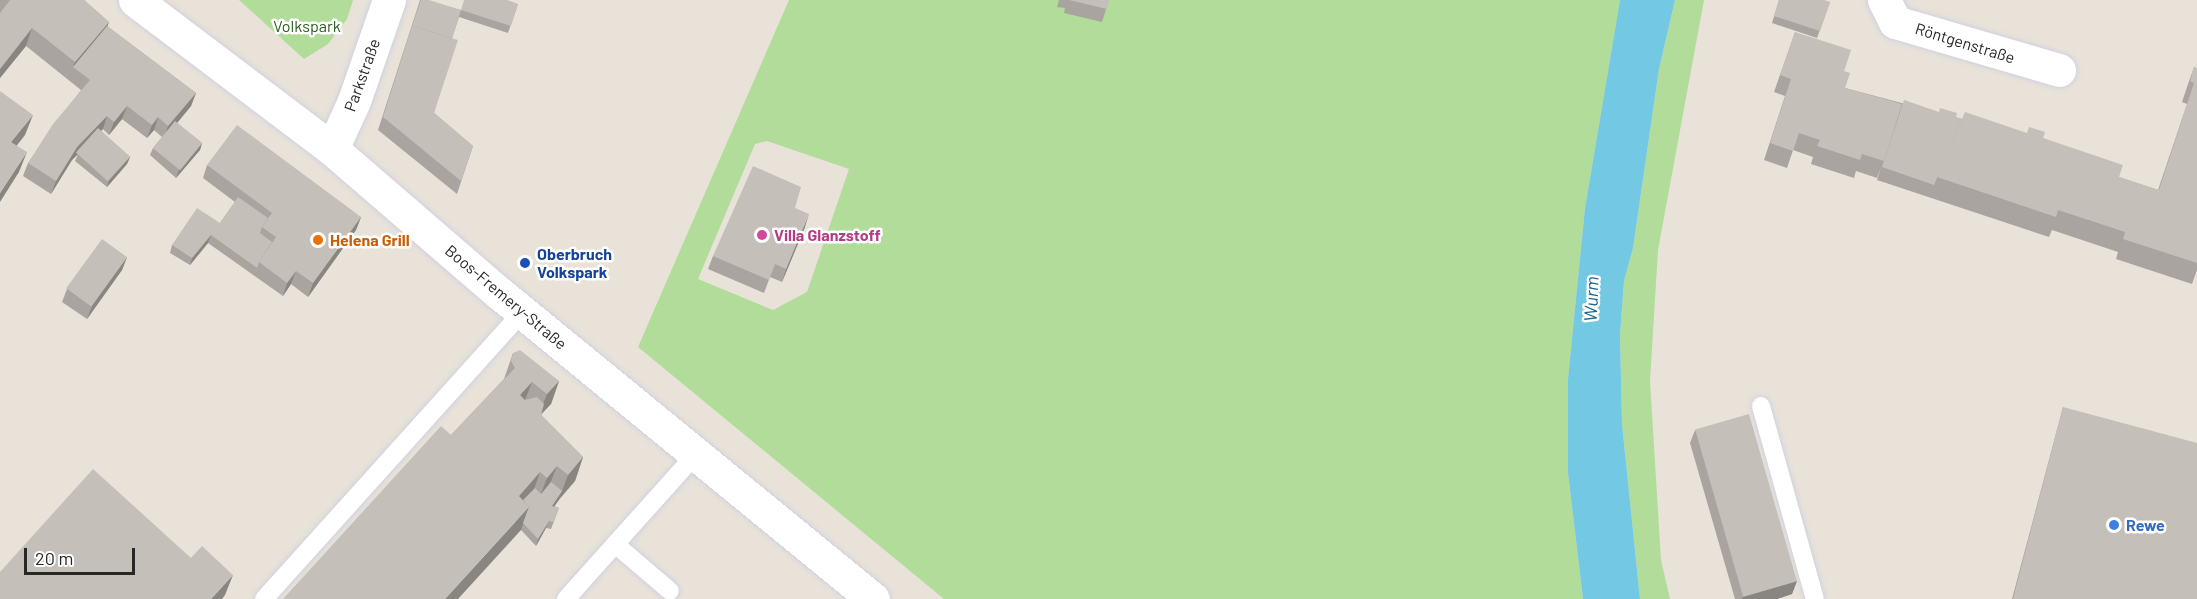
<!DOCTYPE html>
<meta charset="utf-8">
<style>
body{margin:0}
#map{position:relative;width:2197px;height:599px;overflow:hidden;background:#e9e2d9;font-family:Barlow,sans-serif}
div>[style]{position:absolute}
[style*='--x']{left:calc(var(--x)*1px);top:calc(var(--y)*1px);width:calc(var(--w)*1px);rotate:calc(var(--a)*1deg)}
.green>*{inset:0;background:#b1dc99}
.water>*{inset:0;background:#73c8e4}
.roads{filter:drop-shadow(0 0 2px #cfd2df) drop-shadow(0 0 2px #cfd2df)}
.lane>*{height:18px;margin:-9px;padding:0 9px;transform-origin:9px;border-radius:9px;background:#fff}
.street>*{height:33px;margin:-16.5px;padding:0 16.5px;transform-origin:16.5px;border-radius:16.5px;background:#fff}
.secondary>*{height:33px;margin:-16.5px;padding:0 16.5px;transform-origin:16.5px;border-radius:16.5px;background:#fff}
.wall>*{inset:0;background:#a9a49f}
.shaded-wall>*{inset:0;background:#898682}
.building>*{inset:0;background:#c4bfb9;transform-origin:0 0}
.dots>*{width:16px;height:16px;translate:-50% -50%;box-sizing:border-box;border:3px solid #fff;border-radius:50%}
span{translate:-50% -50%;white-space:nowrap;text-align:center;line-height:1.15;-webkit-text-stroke:5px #fff;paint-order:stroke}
.park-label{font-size:16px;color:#2c5d1e}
.street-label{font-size:16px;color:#272727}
.hotel-label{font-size:16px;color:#b23c85;font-weight:700}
.left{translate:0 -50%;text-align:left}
.food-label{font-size:16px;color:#c56008;font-weight:700}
.transit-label{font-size:16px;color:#164399;font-weight:700}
.shop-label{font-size:16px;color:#366cbe;font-weight:700}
.water-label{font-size:18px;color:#17658b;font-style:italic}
.scale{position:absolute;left:24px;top:548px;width:111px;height:27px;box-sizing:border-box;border:3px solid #272727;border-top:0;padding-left:8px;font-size:18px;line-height:21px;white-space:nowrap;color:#272727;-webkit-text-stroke:4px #fff;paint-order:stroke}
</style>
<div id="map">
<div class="green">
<div style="clip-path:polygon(239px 0,353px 0,347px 19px,328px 44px,304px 59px)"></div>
<div style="clip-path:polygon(evenodd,789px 0,1620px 0,1585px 208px,1568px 379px,1568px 473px,1583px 599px,944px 599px,638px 347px,789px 0,767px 141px,849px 169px,807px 292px,773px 310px,698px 279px,755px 144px,767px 141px)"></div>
<div style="clip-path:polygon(1675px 0,1704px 0,1658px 250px,1650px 381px,1661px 560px,1670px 599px,1640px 599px,1622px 424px,1620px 335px,1624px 281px,1633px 248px,1659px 69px)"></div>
</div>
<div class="water">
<div style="clip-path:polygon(1620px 0,1675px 0,1659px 69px,1633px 248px,1624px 281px,1620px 335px,1622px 424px,1640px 599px,1583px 599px,1568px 473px,1568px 379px,1585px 208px)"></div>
</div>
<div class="roads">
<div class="lane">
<div style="--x:1761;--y:406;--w:200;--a:74.4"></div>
<div style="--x:615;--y:544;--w:72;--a:40.5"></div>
<div style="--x:264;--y:599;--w:387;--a:-48"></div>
<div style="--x:566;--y:599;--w:195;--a:-48.1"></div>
</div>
<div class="street">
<div style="--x:1884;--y:0;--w:25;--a:63"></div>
<div style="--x:1895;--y:22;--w:171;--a:16.3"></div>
<div style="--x:332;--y:149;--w:53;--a:-65.4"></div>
<div style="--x:354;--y:101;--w:107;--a:-70.9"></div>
</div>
<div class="secondary">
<div style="--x:135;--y:0;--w:247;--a:37.1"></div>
<div style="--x:332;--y:149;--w:221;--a:40.8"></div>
<div style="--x:499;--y:293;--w:483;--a:39.3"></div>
</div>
</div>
<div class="wall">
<div style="clip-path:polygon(0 0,84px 0,109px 22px,107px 26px,196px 93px,191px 106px,177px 123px,202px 143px,200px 150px,176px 178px,150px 155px,153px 148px,162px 137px,154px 130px,147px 138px,122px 119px,109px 135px,103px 129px,101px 131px,130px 157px,127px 164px,107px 187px,75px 161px,78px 154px,72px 160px,51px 194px,23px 176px,28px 163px,81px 90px,26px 46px,0 78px)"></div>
<div style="clip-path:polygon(420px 0,461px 10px,518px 4px,508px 33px,459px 17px,452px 38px,434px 113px,473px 146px,457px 194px,378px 130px)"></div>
<div style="clip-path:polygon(1059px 0,1109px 0,1102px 22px,1064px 13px,1065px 8px,1057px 7px)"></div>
<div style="clip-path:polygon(1779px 0,1830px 2px,1817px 38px,1772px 23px)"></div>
<div style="clip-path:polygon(1795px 32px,1844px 71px,1845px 88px,1962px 119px,2043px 138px,2119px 177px,2158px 190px,2187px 104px,2182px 102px,2187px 87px,2194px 67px,2197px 68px,2197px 270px,2192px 284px,2116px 259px,2118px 252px,2052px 230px,2049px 237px,1877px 180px,1881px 167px,1877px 178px,1856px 171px,1854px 178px,1811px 164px,1813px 157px,1793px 150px,1787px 168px,1764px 160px,1785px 96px,1774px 92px)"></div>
<div style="clip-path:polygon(207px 165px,361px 217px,356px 230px,308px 297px,291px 284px,283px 296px,208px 243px,190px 265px,170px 253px,172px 245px,220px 223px,235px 202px,203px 178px)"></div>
<div style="clip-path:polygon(795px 208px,805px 227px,782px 282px,770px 277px,764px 293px,708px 269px,713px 256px)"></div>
<div style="clip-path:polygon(127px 257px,122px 270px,87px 319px,62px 302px,67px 289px)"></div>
<div style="clip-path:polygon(513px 353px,559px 381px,551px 404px,541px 415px,583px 457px,575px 481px,554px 506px,559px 508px,551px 529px,546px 528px,536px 546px,521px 530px,451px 435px,504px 379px)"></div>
<div style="clip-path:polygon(2063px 407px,2197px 599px,2012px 599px)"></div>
<div style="clip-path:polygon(1695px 430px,1797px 581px,1792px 594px,1777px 599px,1735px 599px,1690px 443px)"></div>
</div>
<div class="shaded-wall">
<div style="clip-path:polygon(109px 22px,103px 39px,73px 67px,75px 62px)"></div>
<div style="clip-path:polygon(32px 28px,26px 46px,0 78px,0 69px)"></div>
<div style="clip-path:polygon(196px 93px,191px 106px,164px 139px,168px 126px)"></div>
<div style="clip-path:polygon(127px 106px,122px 119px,109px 135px,114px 122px)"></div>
<div style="clip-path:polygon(33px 115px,25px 135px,4px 162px,11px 142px)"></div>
<div style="clip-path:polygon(107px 116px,103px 129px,72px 160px,51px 194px,56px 181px,77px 147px)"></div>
<div style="clip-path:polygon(158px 117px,154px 130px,147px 138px,152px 125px)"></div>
<div style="clip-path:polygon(202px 143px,200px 150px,176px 178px,179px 170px)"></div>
<div style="clip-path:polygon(27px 152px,19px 172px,0 202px,0 193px)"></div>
<div style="clip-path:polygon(130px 157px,127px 164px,107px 187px,109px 180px)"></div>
<div style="clip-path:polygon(809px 214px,805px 227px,782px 282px,786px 269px)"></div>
<div style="clip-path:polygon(361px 217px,356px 230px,308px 297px,313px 283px)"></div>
<div style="clip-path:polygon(211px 235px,208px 243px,190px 265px,192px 258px)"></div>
<div style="clip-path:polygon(127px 257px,122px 270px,87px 319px,92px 306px)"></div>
<div style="clip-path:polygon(296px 271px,291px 284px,283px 296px,287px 283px)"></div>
<div style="clip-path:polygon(559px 381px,551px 404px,538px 417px,547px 394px)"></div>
<div style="clip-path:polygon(532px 382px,523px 405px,520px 395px)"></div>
<div style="clip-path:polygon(583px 457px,575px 481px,560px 498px,550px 513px,552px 506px,562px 491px,568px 475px)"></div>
<div style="clip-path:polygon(557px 466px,548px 489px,538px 501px,547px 478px)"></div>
<div style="clip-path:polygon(540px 472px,532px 495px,515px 514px,519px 496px)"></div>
<div style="clip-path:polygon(529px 507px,521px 530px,458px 599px,445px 599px)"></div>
<div style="clip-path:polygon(549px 521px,546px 528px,536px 546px,538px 539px)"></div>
<div style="clip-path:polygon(233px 575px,225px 595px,222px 599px,211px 599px)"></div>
<div style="clip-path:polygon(1797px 581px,1792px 594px,1777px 599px,1742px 599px,1743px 597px)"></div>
</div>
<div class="building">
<div style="clip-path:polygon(10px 0,84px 0,109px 22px,75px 62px,32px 28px,0 69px,0 13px)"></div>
<div style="clip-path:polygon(421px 0,429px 0,461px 10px,464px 0,507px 0,518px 4px,511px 26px,461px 10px,452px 38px,412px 26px,410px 32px)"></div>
<div style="clip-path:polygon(1069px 0,1109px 0,1107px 9px)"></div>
<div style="clip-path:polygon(1779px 0,1824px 0,1830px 2px,1820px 31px,1774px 16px)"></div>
<div style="clip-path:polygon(107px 26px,196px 93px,168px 126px,158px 117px,152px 125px,127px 106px,114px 122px,107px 116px,77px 147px,56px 181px,28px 163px,53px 124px,90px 80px,73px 67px)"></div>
<div style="clip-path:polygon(412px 26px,458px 40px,434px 113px,473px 146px,461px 181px,383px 117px)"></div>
<div style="clip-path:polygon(1795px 32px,1851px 50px,1844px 71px,1850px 73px,1845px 88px,1902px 104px,1884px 161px,1862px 154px,1860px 160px,1817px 146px,1820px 140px,1799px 133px,1793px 151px,1770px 143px,1791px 79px,1780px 75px)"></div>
<div style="clip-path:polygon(2194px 67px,2197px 68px,2197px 263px,2123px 239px,2125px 232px,2058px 210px,2056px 217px,1937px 177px,1965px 112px,2027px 133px,2029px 127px,2045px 132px,2043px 138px,2123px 165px,2119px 177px,2159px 190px,2194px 83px,2190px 81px)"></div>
<div style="clip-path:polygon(0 91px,33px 115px,11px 142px,27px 152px,0 193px)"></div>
<div style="clip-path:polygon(1904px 100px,1939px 112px,1940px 108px,1957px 113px,1956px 117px,1962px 119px,1934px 185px,1882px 167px)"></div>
<div style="left:175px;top:121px;width:35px;height:35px;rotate:39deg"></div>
<div style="clip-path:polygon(237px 125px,361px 217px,313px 283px,296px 271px,287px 283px,259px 262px,276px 237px,262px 227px,272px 213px,207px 165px)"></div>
<div style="left:98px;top:128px;width:43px;height:33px;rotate:42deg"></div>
<div style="clip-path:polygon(753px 166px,801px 187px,795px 208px,809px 214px,786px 269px,775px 264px,769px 280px,713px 256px)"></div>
<div style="clip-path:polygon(238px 197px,268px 218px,262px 227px,260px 233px,272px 242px,259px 262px,257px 268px,211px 235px,192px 258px,172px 245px,197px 208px,220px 223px)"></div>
<div style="left:102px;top:239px;width:31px;height:61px;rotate:36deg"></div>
<div style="clip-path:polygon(520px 350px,559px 381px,547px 394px,532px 382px,520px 395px,525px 400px,537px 397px,544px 404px,541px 415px,583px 457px,568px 475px,557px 466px,547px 478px,540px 472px,519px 496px,529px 507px,445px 599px,283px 599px,441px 426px,451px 435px,515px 368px,511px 361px,513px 353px)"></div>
<div style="clip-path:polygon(2063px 407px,2197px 443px,2197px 599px,2013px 599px)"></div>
<div style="left:1749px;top:414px;width:174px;height:56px;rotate:74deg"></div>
<div style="clip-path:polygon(93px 469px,191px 558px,202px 546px,233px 575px,211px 599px,0 599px,0 572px)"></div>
<div style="clip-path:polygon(551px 482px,562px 491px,552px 506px,559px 508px,553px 522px,549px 521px,538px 539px,523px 523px,529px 507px,523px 500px,535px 488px,541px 494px)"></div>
</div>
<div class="dots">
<div style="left:762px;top:235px;background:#d1479c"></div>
<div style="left:318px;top:240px;background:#e8710a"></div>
<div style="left:525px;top:263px;background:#1a4fb4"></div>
<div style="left:2114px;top:525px;background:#3f7fe0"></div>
</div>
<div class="park-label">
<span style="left:307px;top:26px">Volkspark</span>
</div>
<div class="street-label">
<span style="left:1965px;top:43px;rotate:17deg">Röntgenstraße</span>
<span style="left:362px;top:75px;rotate:-70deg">Parkstraße</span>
<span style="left:506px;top:297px;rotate:40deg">Boos-Fremery-Straße</span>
</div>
<div class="hotel-label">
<span class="left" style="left:774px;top:235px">Villa Glanzstoff</span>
</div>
<div class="food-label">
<span class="left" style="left:330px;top:240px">Helena Grill</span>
</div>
<div class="transit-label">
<span class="left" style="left:537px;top:263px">Oberbruch<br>Volkspark</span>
</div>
<div class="shop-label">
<span class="left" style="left:2126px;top:525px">Rewe</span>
</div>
<div class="water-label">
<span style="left:1591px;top:299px;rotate:-88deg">Wurm</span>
</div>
<div class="scale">20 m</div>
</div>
